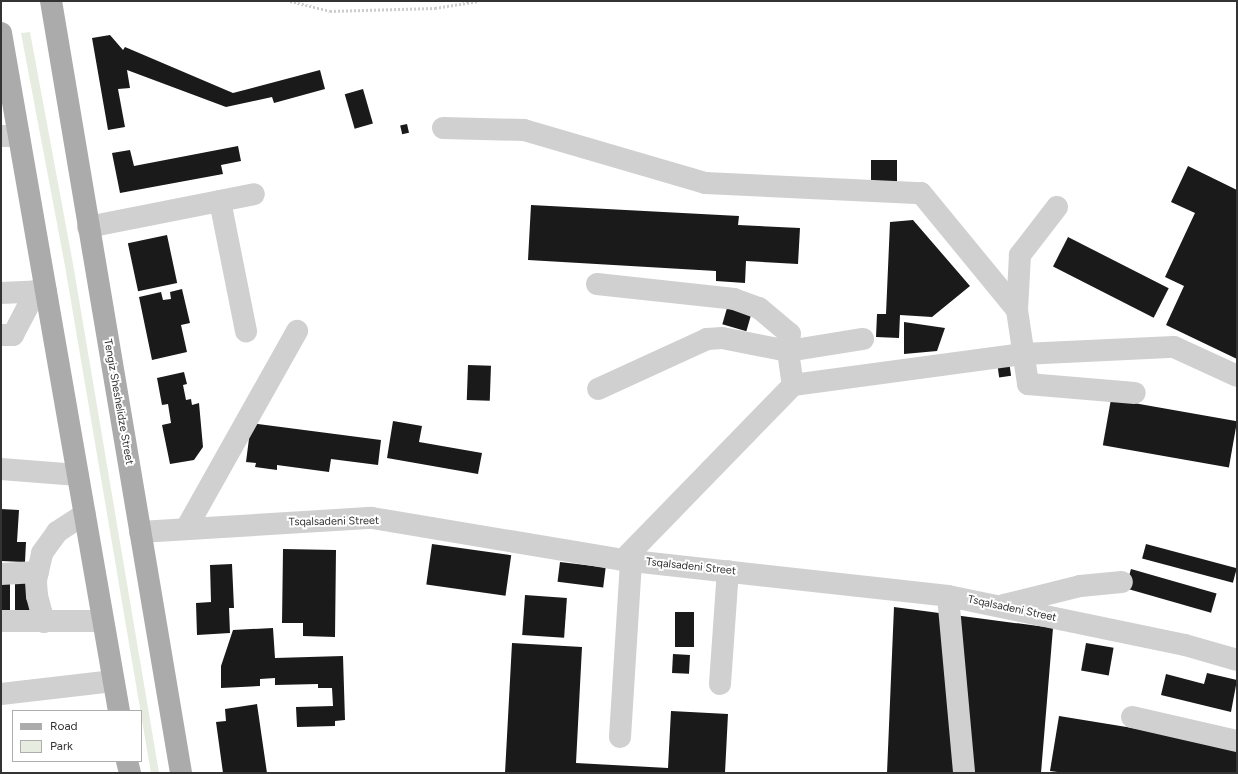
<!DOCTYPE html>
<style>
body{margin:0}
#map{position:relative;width:1238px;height:774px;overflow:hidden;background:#fff;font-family:Figtree,sans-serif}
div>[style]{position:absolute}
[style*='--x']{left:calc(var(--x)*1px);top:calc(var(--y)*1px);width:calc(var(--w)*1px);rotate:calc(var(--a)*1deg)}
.green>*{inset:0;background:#e6ecdf}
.building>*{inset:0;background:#1a1a1a;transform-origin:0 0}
.path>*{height:2.5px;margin-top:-1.25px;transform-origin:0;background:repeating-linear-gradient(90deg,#cdcdcd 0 2px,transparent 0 4px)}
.minor>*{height:22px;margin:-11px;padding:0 11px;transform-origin:11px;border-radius:11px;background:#d0d0d0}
.major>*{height:22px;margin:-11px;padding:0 11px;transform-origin:11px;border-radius:11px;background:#ababab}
span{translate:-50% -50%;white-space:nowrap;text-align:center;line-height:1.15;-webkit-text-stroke:4px #fff;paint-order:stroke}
.street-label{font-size:11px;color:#333}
.frame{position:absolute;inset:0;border:2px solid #333;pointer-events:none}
.legend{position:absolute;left:12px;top:710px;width:130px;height:52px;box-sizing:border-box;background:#fff;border:1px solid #adadad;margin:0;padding:5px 7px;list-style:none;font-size:12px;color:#333}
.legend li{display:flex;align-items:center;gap:8px;height:20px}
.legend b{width:20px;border:1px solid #adadad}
</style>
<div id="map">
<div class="green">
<div style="clip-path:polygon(30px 32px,73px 264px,159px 773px,151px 773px,65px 266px,21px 33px)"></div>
</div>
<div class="building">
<div style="clip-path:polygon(110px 35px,123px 50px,125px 47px,233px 93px,320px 70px,325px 89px,274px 103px,272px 97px,226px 107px,127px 70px,130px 88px,118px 89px,125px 127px,108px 130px,92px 38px)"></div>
<div style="left:363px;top:89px;width:36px;height:19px;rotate:74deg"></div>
<div style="left:407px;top:124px;width:9px;height:7px;rotate:77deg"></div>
<div style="clip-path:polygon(238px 146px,241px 161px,221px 165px,223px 174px,120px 193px,112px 153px,130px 150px,134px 166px)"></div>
<div style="left:871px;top:160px;width:26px;height:23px"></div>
<div style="clip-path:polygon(1188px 166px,1237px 190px,1237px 359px,1166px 325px,1184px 286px,1165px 277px,1195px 213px,1171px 202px)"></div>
<div style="clip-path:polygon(531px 205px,739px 216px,738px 225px,800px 228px,798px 264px,746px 261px,745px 283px,716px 281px,716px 271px,528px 260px)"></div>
<div style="clip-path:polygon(913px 220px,970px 286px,932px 317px,900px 315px,899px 338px,876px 337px,877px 314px,886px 314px,890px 222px)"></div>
<div style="left:167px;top:235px;width:49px;height:40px;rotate:78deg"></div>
<div style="left:1068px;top:237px;width:113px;height:33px;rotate:27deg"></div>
<div style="clip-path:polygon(182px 289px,190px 323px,181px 325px,187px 352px,152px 360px,139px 297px,161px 292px,163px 300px,171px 299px,170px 292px)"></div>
<div style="left:727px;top:308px;width:25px;height:17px;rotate:16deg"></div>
<div style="clip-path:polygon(904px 322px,945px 328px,937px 351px,904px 354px)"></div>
<div style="left:1009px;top:361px;width:15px;height:12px;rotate:82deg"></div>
<div style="left:468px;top:365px;width:23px;height:35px;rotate:2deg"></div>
<div style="clip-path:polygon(184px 372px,187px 384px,183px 385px,186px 400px,191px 399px,192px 405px,199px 403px,203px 447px,194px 460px,170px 464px,162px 425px,171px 423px,168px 404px,162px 405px,157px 378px)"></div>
<div style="left:1111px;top:399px;width:128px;height:47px;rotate:10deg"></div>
<div style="clip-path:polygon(393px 421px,422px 426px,419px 442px,482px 453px,478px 474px,387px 458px)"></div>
<div style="clip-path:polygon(251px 423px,381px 440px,378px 465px,331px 459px,329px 472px,277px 465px,277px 470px,255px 467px,256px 463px,246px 462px)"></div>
<div style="clip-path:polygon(1px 509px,19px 510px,17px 542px,26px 542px,25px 562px,1px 561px)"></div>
<div style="left:432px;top:544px;width:80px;height:41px;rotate:8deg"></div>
<div style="left:1146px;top:544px;width:94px;height:15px;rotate:15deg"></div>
<div style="clip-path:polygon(283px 549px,336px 550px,335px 637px,303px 636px,303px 623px,282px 623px)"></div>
<div style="left:560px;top:562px;width:46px;height:20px;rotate:7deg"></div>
<div style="clip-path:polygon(232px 564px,234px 608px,229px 608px,230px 633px,197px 635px,196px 603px,211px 602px,210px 565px)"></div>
<div style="left:1131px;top:569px;width:89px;height:20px;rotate:16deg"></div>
<div style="left:15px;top:579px;width:19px;height:38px"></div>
<div style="left:1px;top:581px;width:9px;height:32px"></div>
<div style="left:525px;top:595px;width:42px;height:40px;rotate:4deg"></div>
<div style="clip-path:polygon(894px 607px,1053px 628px,1041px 773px,887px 773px)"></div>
<div style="left:675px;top:612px;width:19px;height:35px"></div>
<div style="clip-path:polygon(273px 628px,275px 658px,343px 656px,345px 720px,335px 721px,335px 726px,297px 727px,296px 707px,333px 706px,332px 688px,318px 688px,318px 684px,275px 685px,275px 678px,260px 679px,260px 686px,221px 688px,221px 666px,233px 630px)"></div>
<div style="clip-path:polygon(512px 643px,582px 647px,576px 763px,668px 768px,671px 711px,728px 714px,725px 773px,505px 773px)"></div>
<div style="left:1086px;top:643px;width:28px;height:28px;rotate:10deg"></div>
<div style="left:673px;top:654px;width:17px;height:19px;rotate:3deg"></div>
<div style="clip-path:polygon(1207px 673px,1237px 680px,1231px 712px,1161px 695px,1166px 674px,1204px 684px)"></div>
<div style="clip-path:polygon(257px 704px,267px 773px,223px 773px,216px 722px,226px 721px,225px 709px)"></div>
<div style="clip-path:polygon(1059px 716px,1237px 745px,1237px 773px,1065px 773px,1050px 771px)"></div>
</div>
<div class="path">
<div style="--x:290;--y:1;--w:41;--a:14"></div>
<div style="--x:330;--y:11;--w:105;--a:-1.6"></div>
<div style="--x:435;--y:8;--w:44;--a:-9.2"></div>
</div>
<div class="minor">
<div style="--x:443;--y:128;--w:81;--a:1.4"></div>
<div style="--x:524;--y:130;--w:189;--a:16.3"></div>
<div style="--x:705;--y:183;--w:216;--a:2.7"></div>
<div style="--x:921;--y:193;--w:151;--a:50.6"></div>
<div style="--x:1;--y:136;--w:18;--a:0"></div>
<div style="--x:220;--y:201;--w:133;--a:78.7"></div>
<div style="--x:1057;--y:207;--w:61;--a:127.6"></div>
<div style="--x:1020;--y:255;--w:55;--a:93.1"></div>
<div style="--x:1017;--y:310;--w:75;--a:81.5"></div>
<div style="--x:1028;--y:384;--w:107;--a:4.8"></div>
<div style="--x:88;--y:227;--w:169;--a:-11.2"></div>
<div style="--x:597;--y:284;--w:138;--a:6.2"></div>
<div style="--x:734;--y:299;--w:27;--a:20"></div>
<div style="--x:759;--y:308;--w:40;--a:40"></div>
<div style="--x:790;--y:334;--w:17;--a:97"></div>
<div style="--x:788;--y:351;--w:76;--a:-9.1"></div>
<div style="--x:1;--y:293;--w:45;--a:-2.5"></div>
<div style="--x:1;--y:335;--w:12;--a:0"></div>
<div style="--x:13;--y:335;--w:50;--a:-62.4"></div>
<div style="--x:598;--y:389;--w:120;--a:-24.6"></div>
<div style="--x:707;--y:339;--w:15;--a:-4"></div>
<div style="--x:722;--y:338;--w:67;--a:11.1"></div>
<div style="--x:788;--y:351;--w:34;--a:82"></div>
<div style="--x:1;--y:469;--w:77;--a:4.5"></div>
<div style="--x:187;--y:527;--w:225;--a:-60.7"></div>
<div style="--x:140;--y:532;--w:232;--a:-3.5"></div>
<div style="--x:372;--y:518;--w:254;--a:9.5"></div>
<div style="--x:623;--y:560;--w:327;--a:6.3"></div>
<div style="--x:948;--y:596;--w:242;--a:11.7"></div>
<div style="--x:1185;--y:645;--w:54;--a:16.1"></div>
<div style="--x:623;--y:560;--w:244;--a:-45.8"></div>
<div style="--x:793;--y:385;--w:232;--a:-7.7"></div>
<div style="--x:1023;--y:354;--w:151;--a:-2.7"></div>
<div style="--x:1174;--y:347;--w:69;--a:24.7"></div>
<div style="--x:1;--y:574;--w:37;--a:-3"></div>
<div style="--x:948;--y:596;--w:176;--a:84.8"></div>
<div style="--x:1004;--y:605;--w:78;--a:-14"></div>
<div style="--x:1080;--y:586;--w:42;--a:-5.4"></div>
<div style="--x:1;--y:621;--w:102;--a:0"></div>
<div style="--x:44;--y:622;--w:27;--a:-105"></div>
<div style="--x:37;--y:596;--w:16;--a:-94"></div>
<div style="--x:36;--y:580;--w:28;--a:-77"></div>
<div style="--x:42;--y:553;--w:26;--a:-54"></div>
<div style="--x:57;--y:532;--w:33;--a:-33"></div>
<div style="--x:720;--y:684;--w:113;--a:-86"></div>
<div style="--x:1;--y:694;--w:113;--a:-6.6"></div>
<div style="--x:1132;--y:717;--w:108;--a:12.9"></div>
<div style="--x:620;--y:737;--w:176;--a:-86.4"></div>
</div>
<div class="major">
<div style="--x:51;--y:1;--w:783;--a:80.44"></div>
<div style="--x:1;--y:33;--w:688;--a:80.13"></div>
<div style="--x:127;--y:761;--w:12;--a:76"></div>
</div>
<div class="street-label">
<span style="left:118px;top:402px;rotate:80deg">Tengiz Sheshelidze Street</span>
<span style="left:334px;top:522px;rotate:-1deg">Tsqalsadeni Street</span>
<span style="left:691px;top:567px;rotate:6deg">Tsqalsadeni Street</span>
<span style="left:1012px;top:609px;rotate:12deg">Tsqalsadeni Street</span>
</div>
<div class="frame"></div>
<ul class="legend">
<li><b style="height:5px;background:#ababab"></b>Road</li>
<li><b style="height:11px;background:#e6ecdf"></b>Park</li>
</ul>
</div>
